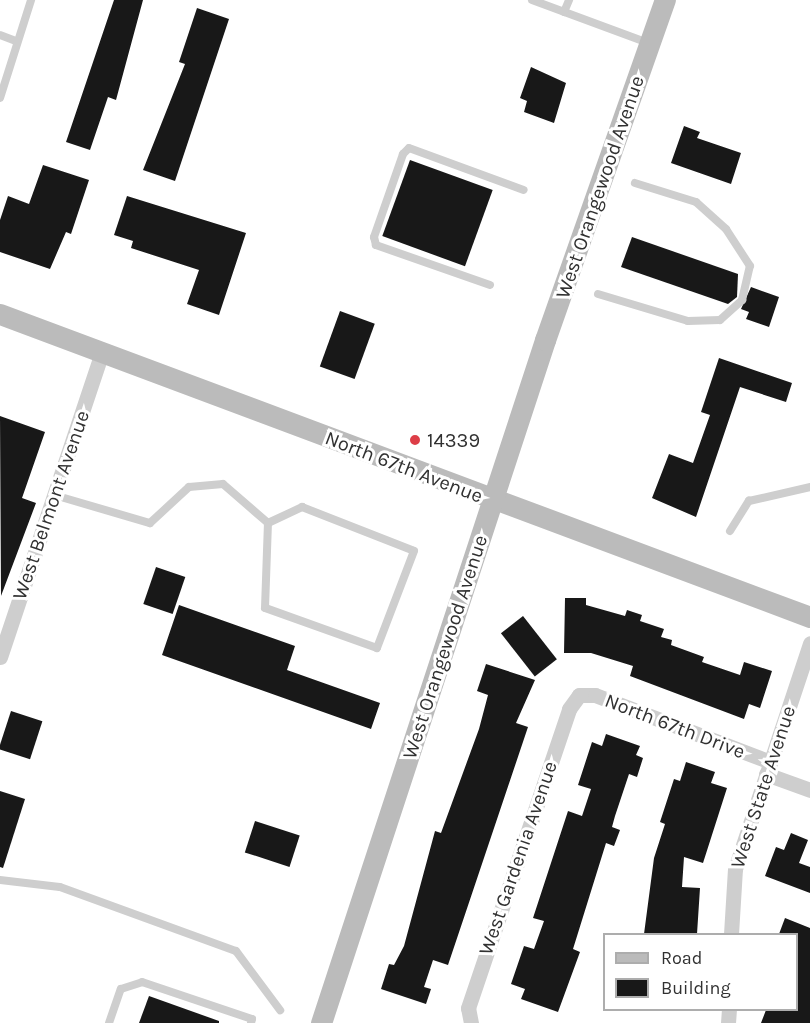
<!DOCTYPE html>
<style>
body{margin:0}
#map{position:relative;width:810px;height:1023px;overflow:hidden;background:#fff;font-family:Karla,sans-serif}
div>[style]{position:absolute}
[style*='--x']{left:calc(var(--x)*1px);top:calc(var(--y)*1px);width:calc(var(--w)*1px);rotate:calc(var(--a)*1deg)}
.building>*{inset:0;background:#181818;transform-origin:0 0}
.lane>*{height:8px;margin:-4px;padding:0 4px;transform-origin:4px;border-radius:4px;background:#cecece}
.street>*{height:15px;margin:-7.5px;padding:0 7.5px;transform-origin:7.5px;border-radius:7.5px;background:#cecece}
.secondary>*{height:21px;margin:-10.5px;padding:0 10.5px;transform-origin:10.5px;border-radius:10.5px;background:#bbb}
.dots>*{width:16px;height:16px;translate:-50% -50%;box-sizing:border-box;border:3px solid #fff;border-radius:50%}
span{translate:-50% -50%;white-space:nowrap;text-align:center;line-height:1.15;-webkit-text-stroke:6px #fff;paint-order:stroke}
.street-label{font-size:20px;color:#313131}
.poi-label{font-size:20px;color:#313131}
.left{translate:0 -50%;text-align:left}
.legend{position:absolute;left:603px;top:933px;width:195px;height:78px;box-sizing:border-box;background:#fff;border:2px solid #adadad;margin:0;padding:8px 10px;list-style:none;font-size:18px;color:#313131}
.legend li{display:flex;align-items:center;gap:12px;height:30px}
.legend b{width:30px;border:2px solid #adadad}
</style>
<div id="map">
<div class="building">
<div style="clip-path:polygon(114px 0,143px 0,116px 100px,108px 97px,90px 150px,66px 142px)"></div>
<div style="clip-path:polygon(197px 8px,229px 19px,175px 181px,143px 170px,185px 64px,179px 62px)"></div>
<div style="clip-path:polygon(531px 67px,566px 83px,554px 123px,524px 112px,527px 101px,520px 98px)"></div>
<div style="clip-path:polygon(684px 126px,700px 132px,697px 138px,741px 153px,731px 184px,671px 163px)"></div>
<div style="left:410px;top:160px;width:88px;height:81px;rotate:20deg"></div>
<div style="clip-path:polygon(43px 165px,89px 180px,71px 234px,66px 232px,50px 269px,0 252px,0 220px,8px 196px,29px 204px)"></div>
<div style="clip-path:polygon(127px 196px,246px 233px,219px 315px,187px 304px,199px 270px,131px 248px,133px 241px,114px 235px)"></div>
<div style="clip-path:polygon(632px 237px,738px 274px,737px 297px,728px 304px,621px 267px)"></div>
<div style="clip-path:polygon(751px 287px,779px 297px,769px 327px,746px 319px,749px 312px,741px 309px)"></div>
<div style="left:340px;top:311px;width:37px;height:59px;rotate:20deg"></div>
<div style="clip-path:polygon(719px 358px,792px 383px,786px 402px,740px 387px,696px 517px,652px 498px,669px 454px,693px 463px,710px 415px,701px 412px)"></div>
<div style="clip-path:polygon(0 416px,45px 432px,22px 498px,36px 503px,1px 596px)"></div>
<div style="left:156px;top:567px;width:31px;height:39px;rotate:19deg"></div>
<div style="clip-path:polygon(565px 598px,586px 598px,586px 605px,625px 616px,627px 610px,642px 615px,640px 621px,664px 629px,661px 637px,672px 640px,671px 645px,704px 657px,702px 662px,740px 675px,744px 662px,772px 671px,760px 708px,749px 704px,744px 719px,630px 676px,633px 666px,591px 653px,564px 653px)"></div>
<div style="clip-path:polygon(179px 605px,295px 646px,287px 670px,380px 703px,371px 729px,162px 655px)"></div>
<div style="left:523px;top:616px;width:55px;height:28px;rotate:52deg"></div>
<div style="clip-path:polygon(486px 664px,535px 680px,516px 723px,528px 727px,448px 965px,433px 960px,424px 987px,431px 989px,426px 1004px,381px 989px,389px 964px,394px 965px,404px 946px,435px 831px,441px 833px,479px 729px,488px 695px,477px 691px)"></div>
<div style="left:11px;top:711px;width:33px;height:40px;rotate:18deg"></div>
<div style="clip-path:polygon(606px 734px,640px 746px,636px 755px,643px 758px,637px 777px,629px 774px,615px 816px,612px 827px,620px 830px,614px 846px,606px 843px,573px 949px,580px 952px,558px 1012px,521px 999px,525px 989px,511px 984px,524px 946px,534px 949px,544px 921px,533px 918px,568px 811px,582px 816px,591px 789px,578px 785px,592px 742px,602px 746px)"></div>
<div style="clip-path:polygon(686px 762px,715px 772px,711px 783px,727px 788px,703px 863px,684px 857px,682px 887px,700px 888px,697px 934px,644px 934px,654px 858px,665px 824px,660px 822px,674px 779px,680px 781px)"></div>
<div style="clip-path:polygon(0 791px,25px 799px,3px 868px,0 867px)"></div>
<div style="left:255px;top:821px;width:47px;height:33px;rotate:18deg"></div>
<div style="clip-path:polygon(791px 833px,808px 840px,799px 863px,810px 867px,810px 893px,765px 876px,776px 847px,784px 850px)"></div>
<div style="clip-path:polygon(785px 918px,810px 928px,810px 1023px,761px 1023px,766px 1010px,796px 1010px,796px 934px,779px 934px)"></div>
<div style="clip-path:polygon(149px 996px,219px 1021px,219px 1023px,139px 1023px)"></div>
</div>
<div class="lane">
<div style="--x:532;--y:0;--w:124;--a:20.3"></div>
<div style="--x:564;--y:12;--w:13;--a:-67"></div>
<div style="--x:0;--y:35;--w:17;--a:21"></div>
<div style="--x:0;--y:98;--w:103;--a:-72.4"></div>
<div style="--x:490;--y:285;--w:121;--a:-160.7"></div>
<div style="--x:376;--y:245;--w:8;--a:-104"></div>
<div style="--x:374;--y:237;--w:88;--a:-70.7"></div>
<div style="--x:403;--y:154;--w:8;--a:-45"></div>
<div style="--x:409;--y:148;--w:122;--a:20.1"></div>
<div style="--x:598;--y:294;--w:94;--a:16.7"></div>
<div style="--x:688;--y:321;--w:32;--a:-2"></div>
<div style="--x:720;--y:320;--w:30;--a:-42"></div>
<div style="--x:742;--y:300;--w:35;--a:-77"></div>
<div style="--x:750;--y:266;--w:44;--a:-123"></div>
<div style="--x:726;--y:229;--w:40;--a:-138"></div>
<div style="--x:696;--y:202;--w:64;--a:-162.7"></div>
<div style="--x:54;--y:495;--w:100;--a:16.3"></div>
<div style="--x:150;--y:523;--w:53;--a:-42.7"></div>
<div style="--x:189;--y:487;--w:34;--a:-5"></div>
<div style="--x:223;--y:484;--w:60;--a:40.9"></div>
<div style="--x:268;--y:523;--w:38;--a:-25"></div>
<div style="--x:302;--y:507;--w:120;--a:21.4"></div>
<div style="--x:414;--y:551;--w:104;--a:110.9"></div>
<div style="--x:377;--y:648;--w:119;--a:-160.3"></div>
<div style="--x:265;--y:608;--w:85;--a:-88"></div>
<div style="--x:730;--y:531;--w:36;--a:-58"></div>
<div style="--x:749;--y:501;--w:63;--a:-12.9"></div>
<div style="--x:0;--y:880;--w:60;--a:6.7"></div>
<div style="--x:60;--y:887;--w:187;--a:20"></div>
<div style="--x:236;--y:951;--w:74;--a:53.3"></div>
<div style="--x:109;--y:1023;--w:36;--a:-71"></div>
<div style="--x:121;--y:989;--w:22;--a:-18"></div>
<div style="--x:142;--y:982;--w:116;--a:18.6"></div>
<div style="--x:252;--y:1019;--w:4;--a:104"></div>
</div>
<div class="street">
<div style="--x:0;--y:657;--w:321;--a:-71.5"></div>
<div style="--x:766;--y:774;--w:47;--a:20"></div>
<div style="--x:731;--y:934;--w:65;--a:-86.5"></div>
<div style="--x:735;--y:869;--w:238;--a:-71.6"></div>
<div style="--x:471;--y:1023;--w:15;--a:-101"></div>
<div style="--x:468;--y:1008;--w:316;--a:-71.3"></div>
<div style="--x:569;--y:709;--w:17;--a:-54"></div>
<div style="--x:579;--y:695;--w:16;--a:0"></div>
<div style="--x:595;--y:695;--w:187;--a:20.9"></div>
<div style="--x:728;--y:1023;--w:13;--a:-86"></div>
</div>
<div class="secondary">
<div style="--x:0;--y:314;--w:865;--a:20.51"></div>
<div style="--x:321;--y:1023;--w:719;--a:-71.84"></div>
<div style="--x:545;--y:340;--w:361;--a:-70.6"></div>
</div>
<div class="dots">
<div style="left:415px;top:440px;background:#dd3e47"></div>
</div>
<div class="street-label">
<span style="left:600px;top:187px;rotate:-71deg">West Orangewood Avenue</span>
<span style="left:404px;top:467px;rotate:21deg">North 67th Avenue</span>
<span style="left:51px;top:505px;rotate:-71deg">West Belmont Avenue</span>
<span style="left:445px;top:647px;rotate:-72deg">West Orangewood Avenue</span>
<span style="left:675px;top:726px;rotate:21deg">North 67th Drive</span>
<span style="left:763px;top:787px;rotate:-72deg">West State Avenue</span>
<span style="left:518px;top:858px;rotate:-71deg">West Gardenia Avenue</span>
</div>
<div class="poi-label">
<span class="left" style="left:427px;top:440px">14339</span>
</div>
<ul class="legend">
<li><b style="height:8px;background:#bbb"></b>Road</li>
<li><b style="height:16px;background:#181818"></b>Building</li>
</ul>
</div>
